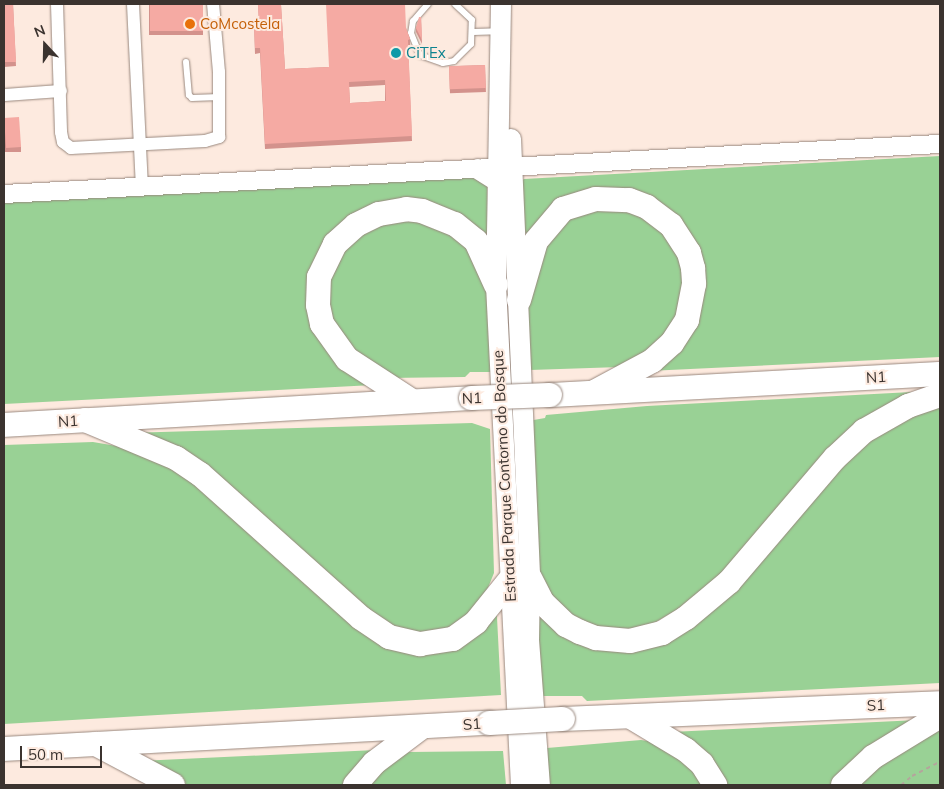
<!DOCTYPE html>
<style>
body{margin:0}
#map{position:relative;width:944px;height:789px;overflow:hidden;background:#fdeadf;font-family:Mulish,sans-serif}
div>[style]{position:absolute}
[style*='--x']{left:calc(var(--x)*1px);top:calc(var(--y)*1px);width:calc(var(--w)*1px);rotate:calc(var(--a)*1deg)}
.green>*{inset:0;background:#99d195}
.path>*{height:2px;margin-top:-1px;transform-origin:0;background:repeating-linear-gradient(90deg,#b4a59c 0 4px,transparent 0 8px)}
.roads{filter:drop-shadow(0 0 1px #99887e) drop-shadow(0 0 1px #99887e)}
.lane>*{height:6px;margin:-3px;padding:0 3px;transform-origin:3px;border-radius:3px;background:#fff}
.street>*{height:12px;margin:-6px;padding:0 6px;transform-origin:6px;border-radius:6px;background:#fff}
.secondary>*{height:18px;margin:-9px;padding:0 9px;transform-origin:9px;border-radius:9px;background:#fff}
.primary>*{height:20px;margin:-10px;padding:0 10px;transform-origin:10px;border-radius:10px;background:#fff}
.highway>*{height:24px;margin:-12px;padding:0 12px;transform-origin:12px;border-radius:12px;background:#fff}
.bridges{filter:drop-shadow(0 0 1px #99887e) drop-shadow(0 0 1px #99887e)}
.highway-bridge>*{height:24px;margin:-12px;padding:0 12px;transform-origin:12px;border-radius:12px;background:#fff}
.wall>*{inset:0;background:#d3928c;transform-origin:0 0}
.building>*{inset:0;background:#f5aaa3;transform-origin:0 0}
.dots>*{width:14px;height:14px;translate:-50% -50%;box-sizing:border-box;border:2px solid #fdeadf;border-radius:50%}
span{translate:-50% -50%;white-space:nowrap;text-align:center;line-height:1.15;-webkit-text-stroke:4px #fdeadf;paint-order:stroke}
.food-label{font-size:15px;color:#c56008}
.left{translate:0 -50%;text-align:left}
.culture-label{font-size:15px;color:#0d838f}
.street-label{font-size:15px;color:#3b332f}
.frame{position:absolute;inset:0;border:5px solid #3b332f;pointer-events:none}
.north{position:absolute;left:20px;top:20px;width:50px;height:50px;-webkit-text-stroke:4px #fdeadf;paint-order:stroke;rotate:339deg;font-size:14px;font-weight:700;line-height:20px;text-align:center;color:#3b332f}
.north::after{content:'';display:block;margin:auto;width:18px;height:22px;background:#3b332f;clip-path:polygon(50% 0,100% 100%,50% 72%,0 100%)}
.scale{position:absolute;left:20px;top:746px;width:82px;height:22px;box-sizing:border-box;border:2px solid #3b332f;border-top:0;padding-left:6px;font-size:15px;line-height:18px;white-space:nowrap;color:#3b332f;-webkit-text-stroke:4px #fdeadf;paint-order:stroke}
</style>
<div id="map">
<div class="green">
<div style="clip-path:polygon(940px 156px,940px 357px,648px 371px,688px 334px,679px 227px,585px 195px,521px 253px,520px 182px,524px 179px)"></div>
<div style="clip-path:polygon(479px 176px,487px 181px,491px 261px,427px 205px,344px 225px,311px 304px,373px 385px,4px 404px,4px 202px)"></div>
<div style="clip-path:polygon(585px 210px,631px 210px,654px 222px,676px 247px,685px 269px,687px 296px,669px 340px,620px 367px,530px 370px,527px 311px,531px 272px,560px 221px)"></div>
<div style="clip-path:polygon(404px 216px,462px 238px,488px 288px,491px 372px,470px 372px,465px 377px,387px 378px,352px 357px,324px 316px,335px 257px,349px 239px)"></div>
<div style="clip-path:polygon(930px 391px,918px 395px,710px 584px,680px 608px,647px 627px,621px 630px,596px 627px,561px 610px,539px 575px,528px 421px,545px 418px,546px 415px,647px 406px)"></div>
<div style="clip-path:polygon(940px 403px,940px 683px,587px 701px,582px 696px,537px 696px,537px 603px,569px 632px,669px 631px,858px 439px)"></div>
<div style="clip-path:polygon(472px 423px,490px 429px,494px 573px,485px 595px,470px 615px,439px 633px,403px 633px,328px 583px,126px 433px)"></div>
<div style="clip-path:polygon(93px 442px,146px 451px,185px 470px,412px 651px,496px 598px,501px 695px,4px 724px,4px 445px)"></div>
<div style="clip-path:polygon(918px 720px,834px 785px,721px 785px,671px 732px)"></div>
<div style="clip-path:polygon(940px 726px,940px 785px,852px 785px)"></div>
<div style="clip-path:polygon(641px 740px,660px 743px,680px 757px,705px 785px,549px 785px,547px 748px)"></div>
<div style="clip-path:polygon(376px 750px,344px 785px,184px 785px,139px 761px)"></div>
<div style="clip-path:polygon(503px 751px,506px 785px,365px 785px,380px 769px,409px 752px)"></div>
</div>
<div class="path">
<div style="--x:901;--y:785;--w:14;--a:-39"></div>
<div style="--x:912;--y:776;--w:31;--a:-27"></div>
</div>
<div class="roads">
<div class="lane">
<div style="--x:428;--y:4;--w:23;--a:131"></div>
<div style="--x:413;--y:21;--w:12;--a:99"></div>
<div style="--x:411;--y:33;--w:24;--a:68"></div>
<div style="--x:420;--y:55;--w:24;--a:19"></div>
<div style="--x:443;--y:63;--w:11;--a:-10"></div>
<div style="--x:454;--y:61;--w:24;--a:-45"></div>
<div style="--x:471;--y:44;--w:24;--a:-88"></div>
<div style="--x:472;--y:20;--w:23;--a:-137"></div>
<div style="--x:473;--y:32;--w:25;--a:-2"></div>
<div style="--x:186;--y:62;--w:33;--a:85"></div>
<div style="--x:189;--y:95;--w:4;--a:45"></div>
<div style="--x:192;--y:98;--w:28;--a:-2"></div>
</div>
<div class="street">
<div style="--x:57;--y:4;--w:128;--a:88.2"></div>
<div style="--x:61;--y:132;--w:10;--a:79"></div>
<div style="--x:63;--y:142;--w:10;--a:37"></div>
<div style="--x:71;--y:148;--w:134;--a:-3"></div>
<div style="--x:205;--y:141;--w:15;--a:-16"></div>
<div style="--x:219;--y:137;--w:65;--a:-90"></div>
<div style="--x:219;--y:72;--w:68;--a:-95"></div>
<div style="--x:133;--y:4;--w:183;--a:87.2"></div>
<div style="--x:4;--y:95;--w:57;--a:-4"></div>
</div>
<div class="secondary">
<div style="--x:4;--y:194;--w:937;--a:-3.06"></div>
</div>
<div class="primary">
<div style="--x:501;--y:4;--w:281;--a:91"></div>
<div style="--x:496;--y:285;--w:501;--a:87.14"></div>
<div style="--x:511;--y:139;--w:439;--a:87.5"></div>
<div style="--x:530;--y:578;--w:62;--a:90.9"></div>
<div style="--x:529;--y:640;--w:145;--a:85.7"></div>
<div style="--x:478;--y:169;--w:22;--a:32"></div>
</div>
<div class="highway">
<div style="--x:519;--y:300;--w:61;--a:-73.9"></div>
<div style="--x:536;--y:241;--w:42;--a:-49.8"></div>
<div style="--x:563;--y:209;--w:34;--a:-17"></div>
<div style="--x:596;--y:199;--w:33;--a:2"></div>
<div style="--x:629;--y:200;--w:19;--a:21"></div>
<div style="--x:647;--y:207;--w:30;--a:37"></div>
<div style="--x:671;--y:225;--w:33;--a:57"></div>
<div style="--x:689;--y:253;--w:16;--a:75"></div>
<div style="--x:693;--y:268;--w:16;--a:86"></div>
<div style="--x:694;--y:284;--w:37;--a:101"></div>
<div style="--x:687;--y:320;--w:27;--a:123"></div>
<div style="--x:672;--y:343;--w:27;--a:138"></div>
<div style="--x:652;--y:361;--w:64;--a:151.8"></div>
<div style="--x:550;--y:395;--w:391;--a:-3.1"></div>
<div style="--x:412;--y:401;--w:77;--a:-147.1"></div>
<div style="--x:347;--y:359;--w:43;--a:-125.5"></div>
<div style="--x:322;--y:324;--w:19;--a:-102"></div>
<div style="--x:318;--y:305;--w:28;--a:-88"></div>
<div style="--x:319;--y:277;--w:37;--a:-64"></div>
<div style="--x:335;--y:244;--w:28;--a:-42"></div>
<div style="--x:356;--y:225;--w:25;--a:-26"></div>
<div style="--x:379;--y:214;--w:27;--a:-10"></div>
<div style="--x:406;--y:209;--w:16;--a:7"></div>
<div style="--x:422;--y:211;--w:35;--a:22"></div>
<div style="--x:455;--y:224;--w:27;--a:39"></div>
<div style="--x:476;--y:241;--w:48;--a:65.6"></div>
<div style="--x:85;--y:420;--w:99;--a:22.7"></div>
<div style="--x:176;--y:458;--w:29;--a:34"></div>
<div style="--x:200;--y:474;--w:216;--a:41.8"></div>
<div style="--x:361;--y:618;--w:34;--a:34"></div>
<div style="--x:389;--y:637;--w:32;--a:13"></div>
<div style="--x:420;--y:644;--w:33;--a:-9"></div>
<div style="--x:453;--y:639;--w:29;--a:-36"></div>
<div style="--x:476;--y:622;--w:53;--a:-51.2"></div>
<div style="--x:4;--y:425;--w:468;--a:-3.3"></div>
<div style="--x:530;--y:578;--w:28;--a:63"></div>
<div style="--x:543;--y:603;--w:32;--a:44"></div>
<div style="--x:566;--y:625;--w:16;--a:27"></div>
<div style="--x:580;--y:632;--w:17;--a:21"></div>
<div style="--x:596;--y:638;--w:34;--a:5"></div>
<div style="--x:630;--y:641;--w:33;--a:-14"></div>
<div style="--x:662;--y:633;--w:28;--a:-32"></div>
<div style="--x:686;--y:618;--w:56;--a:-39.9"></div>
<div style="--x:729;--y:582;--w:163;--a:-49.5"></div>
<div style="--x:835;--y:458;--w:40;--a:-43"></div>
<div style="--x:864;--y:431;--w:51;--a:-29.6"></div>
<div style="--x:908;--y:406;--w:34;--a:-19"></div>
<div style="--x:631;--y:717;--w:64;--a:31"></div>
<div style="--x:686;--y:750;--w:21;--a:41"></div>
<div style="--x:702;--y:764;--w:25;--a:58"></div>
<div style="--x:563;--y:719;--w:377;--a:-2.4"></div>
<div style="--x:96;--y:744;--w:87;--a:28"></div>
<div style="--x:4;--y:749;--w:486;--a:-3.1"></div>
<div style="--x:355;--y:785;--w:29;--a:-49"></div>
<div style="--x:374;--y:763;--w:60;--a:-36.9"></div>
<div style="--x:843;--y:785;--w:41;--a:-43"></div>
<div style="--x:873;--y:757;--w:79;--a:-31.5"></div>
</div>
</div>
<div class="bridges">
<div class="highway-bridge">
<div style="--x:471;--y:398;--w:79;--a:-2.2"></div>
<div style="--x:489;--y:723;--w:74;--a:-3.1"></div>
</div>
</div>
<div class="wall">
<div style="clip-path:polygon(4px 4px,13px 4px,16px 66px,4px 67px)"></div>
<div style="left:149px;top:4px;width:54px;height:31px"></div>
<div style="clip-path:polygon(evenodd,258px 4px,307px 4px,281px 5px,285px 69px,329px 67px,406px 28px,410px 39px,410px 45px,408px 45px,412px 141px,265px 149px,260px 53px,255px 54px,254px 24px,259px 24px,258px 4px,385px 85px,385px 101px,350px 103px,349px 87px,385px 85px)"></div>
<div style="clip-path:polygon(421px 17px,422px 44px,416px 32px,416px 28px)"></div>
<div style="left:485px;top:65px;width:27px;height:36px;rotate:88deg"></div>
<div style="clip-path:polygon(4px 118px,21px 147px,21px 152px,4px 152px)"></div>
</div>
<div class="building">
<div style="clip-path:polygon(4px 4px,13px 4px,16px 62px,4px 62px)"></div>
<div style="left:150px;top:4px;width:53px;height:27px"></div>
<div style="clip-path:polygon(evenodd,258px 4px,281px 4px,285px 69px,329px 67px,326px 4px,405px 4px,406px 28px,410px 39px,408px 40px,412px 136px,265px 144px,260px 48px,255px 48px,254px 24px,259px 24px,258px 4px,385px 80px,386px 101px,350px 103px,349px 82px,385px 80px)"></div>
<div style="clip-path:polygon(419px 17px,421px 17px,422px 40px,416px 28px)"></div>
<div style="left:485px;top:65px;width:23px;height:36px;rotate:88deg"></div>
<div style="left:19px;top:117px;width:30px;height:15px;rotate:86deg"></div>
</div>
<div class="dots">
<div style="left:190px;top:24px;background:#e8710a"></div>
<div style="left:396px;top:53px;background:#0f9aa8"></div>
</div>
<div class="food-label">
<span class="left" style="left:200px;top:24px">CoMcostela</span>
</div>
<div class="culture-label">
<span class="left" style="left:406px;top:53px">CiTEx</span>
</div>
<div class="street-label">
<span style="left:876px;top:377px;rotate:-3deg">N1</span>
<span style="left:472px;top:398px;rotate:-2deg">N1</span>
<span style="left:68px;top:421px;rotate:-3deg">N1</span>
<span style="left:504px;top:476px;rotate:-93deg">Estrada Parque Contorno do Bosque</span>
<span style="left:876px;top:705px;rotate:-2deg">S1</span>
<span style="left:472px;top:724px;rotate:-4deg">S1</span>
</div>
<div class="frame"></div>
<div class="north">N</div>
<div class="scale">50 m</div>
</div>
